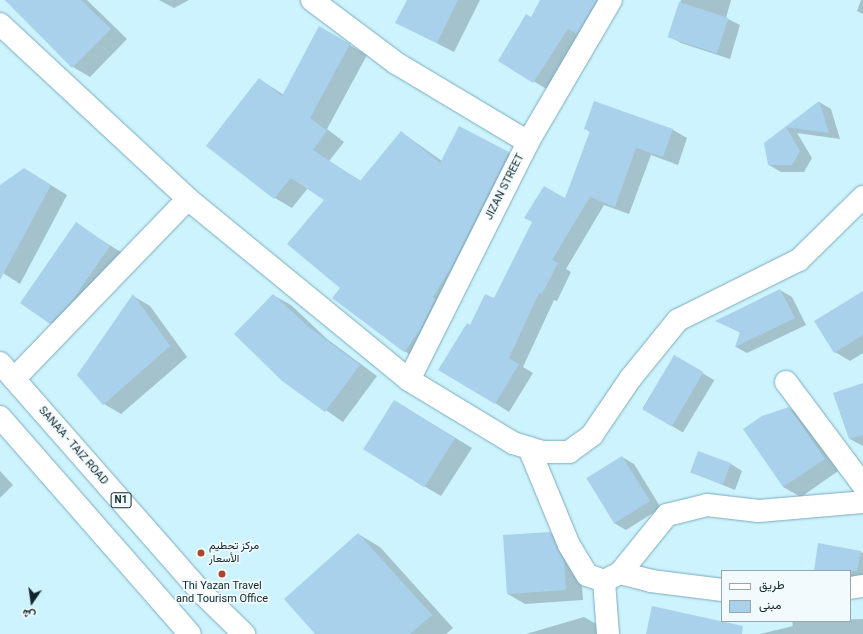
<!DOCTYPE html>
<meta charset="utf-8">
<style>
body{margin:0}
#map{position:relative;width:863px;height:634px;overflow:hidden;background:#ccf3fe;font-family:Roboto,Vazirmatn,sans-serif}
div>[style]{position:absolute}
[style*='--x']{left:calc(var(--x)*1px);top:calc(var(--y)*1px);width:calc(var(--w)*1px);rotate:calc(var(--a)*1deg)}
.shadow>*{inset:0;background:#0003;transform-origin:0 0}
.building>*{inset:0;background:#aad1eb;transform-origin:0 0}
.roads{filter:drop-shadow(0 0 1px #7babb9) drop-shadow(0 0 1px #7babb9)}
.minor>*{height:22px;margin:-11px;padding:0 11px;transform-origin:11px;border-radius:11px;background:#fff}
.highway>*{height:22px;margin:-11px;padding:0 11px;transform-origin:11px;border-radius:11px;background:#fff}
.dots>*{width:11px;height:11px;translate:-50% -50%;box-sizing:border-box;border:2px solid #f1fafd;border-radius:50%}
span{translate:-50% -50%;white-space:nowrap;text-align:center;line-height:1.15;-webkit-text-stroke:3.5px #f1fafd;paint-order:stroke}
.shield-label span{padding:1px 3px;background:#f1fafd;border:1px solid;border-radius:3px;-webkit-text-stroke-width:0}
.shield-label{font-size:10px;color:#12262b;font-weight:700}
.street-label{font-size:11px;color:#12262b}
.poi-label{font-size:11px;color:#12262b}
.left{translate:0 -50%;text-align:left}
.legend{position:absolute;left:721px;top:570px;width:130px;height:52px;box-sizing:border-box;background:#f1fafd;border:1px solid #98a5a9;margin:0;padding:5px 7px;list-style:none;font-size:12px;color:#12262b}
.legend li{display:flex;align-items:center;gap:8px;height:20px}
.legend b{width:20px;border:1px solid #98a5a9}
.north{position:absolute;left:12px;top:582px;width:40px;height:40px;-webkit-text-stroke:3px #f1fafd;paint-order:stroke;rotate:193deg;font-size:11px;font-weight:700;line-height:16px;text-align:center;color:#12262b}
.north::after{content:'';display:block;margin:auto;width:14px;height:18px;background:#12262b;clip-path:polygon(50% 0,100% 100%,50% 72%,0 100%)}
</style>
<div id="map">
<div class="shadow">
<div style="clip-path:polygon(5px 0,87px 0,127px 39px,90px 77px,73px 67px)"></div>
<div style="clip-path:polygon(159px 0,189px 0,174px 8px)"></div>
<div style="clip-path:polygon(408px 0,480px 0,454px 52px,397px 23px)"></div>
<div style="clip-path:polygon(541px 0,616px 0,548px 90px,499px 60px,531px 18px)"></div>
<div style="clip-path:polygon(681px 0,731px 0,726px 18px,740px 25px,730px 59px,681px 43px,669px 36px)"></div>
<div style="clip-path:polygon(861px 0,863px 0,863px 14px,857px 11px)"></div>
<div style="clip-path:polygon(320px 28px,367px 55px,327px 129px,344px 142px,329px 161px,361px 181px,401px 132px,442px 161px,508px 153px,526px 163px,422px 361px,404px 351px,341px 288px,325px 200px,308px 188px,292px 208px,275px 198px,207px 146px,259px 79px,284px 95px)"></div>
<div style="clip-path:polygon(595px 102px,673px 130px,687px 138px,678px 165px,651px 155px,629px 214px,604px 205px,566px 269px,571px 272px,557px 301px,554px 300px,523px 367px,533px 373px,509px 412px,495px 403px,470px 326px,495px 299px,565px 200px,590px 132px,585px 129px)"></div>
<div style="clip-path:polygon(819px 102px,831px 109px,840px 139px,797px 133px,812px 158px,804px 172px,781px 172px,769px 165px,765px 143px)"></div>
<div style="clip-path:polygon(41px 179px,67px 195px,20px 284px,0 271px,0 187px)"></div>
<div style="clip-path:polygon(76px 224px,127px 256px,68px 333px,51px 323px)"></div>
<div style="clip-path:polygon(780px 290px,792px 297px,806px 325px,747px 353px,736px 347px,741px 333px,717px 321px)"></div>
<div style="clip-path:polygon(863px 292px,863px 353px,850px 361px,835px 352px)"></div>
<div style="clip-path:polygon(273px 295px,291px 305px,327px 339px,377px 376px,343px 422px,283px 380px)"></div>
<div style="clip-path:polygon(133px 296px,150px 306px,187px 357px,121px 414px,104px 404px)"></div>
<div style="left:674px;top:356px;width:47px;height:61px;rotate:31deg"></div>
<div style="clip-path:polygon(863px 384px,863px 446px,850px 439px)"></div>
<div style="clip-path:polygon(395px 401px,472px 448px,441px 496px,424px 486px)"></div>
<div style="clip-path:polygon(789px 408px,806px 418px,841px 469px,801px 497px,783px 487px)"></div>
<div style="clip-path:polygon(622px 457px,634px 464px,661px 508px,626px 530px,614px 523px,587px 478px)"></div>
<div style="clip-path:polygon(731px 464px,742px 471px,735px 490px,691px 472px)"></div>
<div style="clip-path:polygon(0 471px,13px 485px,0 498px)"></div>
<div style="clip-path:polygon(550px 533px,568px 544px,581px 571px,583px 600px,525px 604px,508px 594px)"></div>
<div style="clip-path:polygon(358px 534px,380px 547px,453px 628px,446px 634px,316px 634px)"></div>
<div style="clip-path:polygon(860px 552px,863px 553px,863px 583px,850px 586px,850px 571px,815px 571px)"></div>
<div style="clip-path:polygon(584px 617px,598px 625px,601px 634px,526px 634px)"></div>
<div style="clip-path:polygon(863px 619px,863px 634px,760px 634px,793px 626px,792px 621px)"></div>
</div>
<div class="building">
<div style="clip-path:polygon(5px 0,81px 0,111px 29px,72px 68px)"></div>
<div style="clip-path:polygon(407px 0,458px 0,437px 43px,395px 23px)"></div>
<div style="clip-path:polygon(540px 0,597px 0,577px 34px,568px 29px,533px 83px,498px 61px,526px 14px,531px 17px)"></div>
<div style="left:679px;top:2px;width:52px;height:37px;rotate:18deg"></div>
<div style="clip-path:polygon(319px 26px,350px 44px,310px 118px,327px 131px,313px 150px,360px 181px,401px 131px,440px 163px,459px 126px,509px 152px,452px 266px,433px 297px,435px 299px,419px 332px,404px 352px,332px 298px,340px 288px,287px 244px,324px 200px,291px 178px,274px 199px,206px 146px,259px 78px,282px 96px)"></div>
<div style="clip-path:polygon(594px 101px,673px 129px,663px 157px,636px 148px,615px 207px,590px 197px,552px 260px,558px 263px,542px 294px,539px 293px,509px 358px,519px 364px,495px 404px,438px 370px,467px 323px,470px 325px,485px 294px,494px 298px,532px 222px,524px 218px,544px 186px,565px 198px,590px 131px,584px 129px)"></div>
<div style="clip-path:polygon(819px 101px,829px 133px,786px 127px,800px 151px,792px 165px,768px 165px,764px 143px)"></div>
<div style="clip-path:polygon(24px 168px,51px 185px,0 280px,0 185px)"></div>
<div style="clip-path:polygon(76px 222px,110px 246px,71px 302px,50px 324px,20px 303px)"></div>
<div style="clip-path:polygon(780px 289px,795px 318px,735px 347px,740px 332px,715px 321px)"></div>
<div style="clip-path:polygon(863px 291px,863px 335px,834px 353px,814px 321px)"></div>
<div style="clip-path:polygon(133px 294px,170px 346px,103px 405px,77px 375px)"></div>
<div style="clip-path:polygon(273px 294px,310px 328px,360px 365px,325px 412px,282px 381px,234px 334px)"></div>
<div style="left:674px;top:355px;width:34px;height:63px;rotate:30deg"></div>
<div style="clip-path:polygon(863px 383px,863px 435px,849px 439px,833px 393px)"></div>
<div style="left:394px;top:400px;width:72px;height:58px;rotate:32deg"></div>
<div style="clip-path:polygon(789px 407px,825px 459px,783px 487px,743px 429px,762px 416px)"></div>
<div style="left:698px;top:451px;width:35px;height:23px;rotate:20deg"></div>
<div style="left:622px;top:456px;width:53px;height:42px;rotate:58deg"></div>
<div style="clip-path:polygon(550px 532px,564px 561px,566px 590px,507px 594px,503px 535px)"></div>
<div style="clip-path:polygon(358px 533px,432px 615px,410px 634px,315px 634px,284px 599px)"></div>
<div style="clip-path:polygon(818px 543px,861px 551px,857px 571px,814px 571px)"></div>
<div style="clip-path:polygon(652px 606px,743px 626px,742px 634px,646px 634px)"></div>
</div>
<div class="roads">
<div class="minor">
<div style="--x:312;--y:0;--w:105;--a:36.9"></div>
<div style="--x:396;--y:63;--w:154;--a:30.9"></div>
<div style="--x:0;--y:24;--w:257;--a:42.9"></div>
<div style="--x:188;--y:199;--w:286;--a:39.3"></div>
<div style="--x:409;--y:380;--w:122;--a:31.2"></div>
<div style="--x:513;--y:443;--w:30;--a:17"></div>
<div style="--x:542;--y:452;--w:27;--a:0"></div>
<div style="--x:569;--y:452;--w:29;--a:-36"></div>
<div style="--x:592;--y:435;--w:68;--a:-55.8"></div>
<div style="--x:630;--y:379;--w:76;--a:-50.9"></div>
<div style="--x:678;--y:320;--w:135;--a:-26.4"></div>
<div style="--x:799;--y:260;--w:90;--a:-44.5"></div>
<div style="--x:14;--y:379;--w:250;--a:-46"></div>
<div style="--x:409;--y:380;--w:266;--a:-63.4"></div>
<div style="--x:528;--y:142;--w:164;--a:-59.7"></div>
<div style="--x:786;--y:382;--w:129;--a:53.2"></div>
<div style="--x:529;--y:448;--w:105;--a:67.6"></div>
<div style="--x:569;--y:545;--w:35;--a:59"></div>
<div style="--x:587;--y:575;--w:18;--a:19"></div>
<div style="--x:604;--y:581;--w:18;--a:-27"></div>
<div style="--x:620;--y:573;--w:32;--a:14"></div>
<div style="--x:651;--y:581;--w:72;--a:7.2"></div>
<div style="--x:620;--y:573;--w:75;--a:-51"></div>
<div style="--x:667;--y:515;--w:41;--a:-14"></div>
<div style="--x:707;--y:505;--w:52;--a:6.6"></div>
<div style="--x:759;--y:511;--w:104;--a:-4.9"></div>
<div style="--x:604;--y:581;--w:53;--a:85.7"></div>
<div style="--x:850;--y:588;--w:13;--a:-9"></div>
</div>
<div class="highway">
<div style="--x:0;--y:363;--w:306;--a:48.7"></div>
<div style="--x:202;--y:593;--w:59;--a:44.3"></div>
<div style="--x:0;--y:417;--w:288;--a:48.8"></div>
</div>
</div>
<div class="dots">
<div style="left:201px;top:553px;background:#ad4526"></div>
<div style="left:222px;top:574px;background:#ad4526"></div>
</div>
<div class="shield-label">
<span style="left:121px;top:500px">N1</span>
</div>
<div class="street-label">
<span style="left:505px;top:187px;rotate:-63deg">JIZAN STREET</span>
<span style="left:73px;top:446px;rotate:49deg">SANA'A - TAIZ ROAD</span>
</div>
<div class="poi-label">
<span class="left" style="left:209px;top:553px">مركز تحطيم<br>الأسعار</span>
<span style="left:222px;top:593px">Thi Yazan Travel<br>and Tourism Office</span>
</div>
<ul class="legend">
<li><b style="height:5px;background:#fff"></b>طريق</li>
<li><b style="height:11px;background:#aad1eb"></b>مبنى</li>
</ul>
<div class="north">ش</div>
</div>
